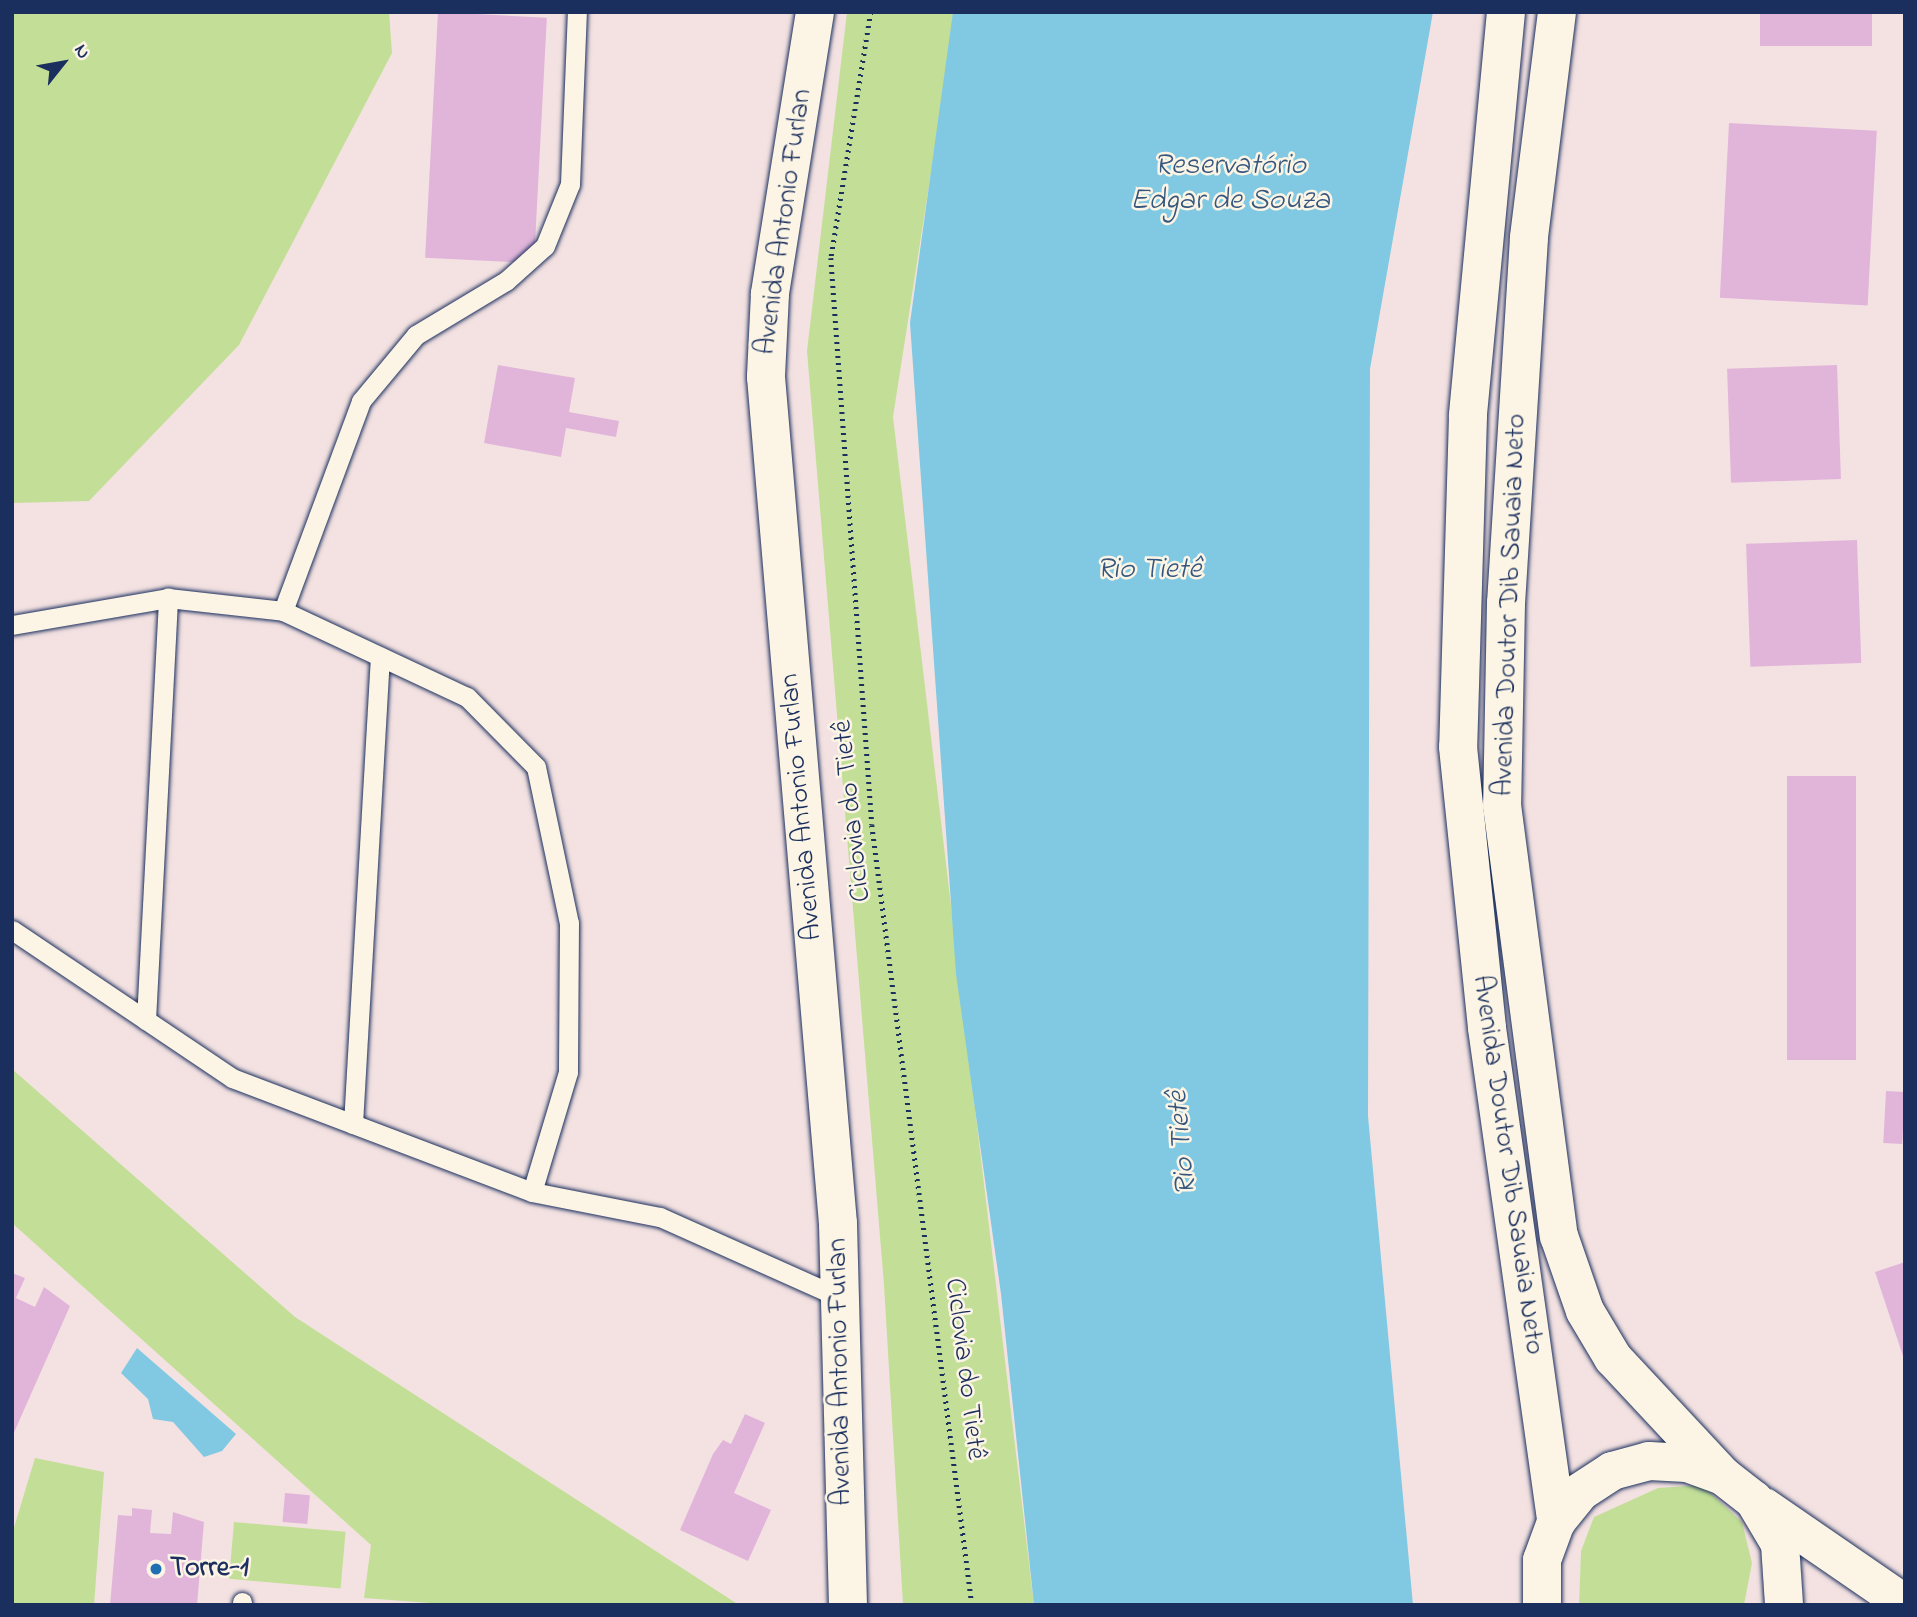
<!DOCTYPE html>
<meta charset="utf-8">
<style>
body{margin:0}
#map{position:relative;width:1917px;height:1617px;overflow:hidden;background:#f4e2e2;font-family:"Indie Flower",sans-serif}
div>[style]{position:absolute}
[style*='--x']{left:calc(var(--x)*1px);top:calc(var(--y)*1px);width:calc(var(--w)*1px);rotate:calc(var(--a)*1deg)}
.green>*{inset:0;background:#c3df97;transform-origin:0 0}
.water>*{inset:0;background:#81c9e2}
.building>*{inset:0;background:#e1b5da;transform-origin:0 0}
.path>*{height:4.5px;margin-top:-2.25px;transform-origin:0;background:repeating-linear-gradient(90deg,#1b2f5e 0 2px,transparent 0 7px)}
.roads{filter:drop-shadow(0 0 2px #1b2f5e) drop-shadow(0 0 2px #1b2f5e)}
.lane>*{height:19px;margin:-9.5px;padding:0 9.5px;transform-origin:9.5px;border-radius:9.5px;background:#fcf5e5}
.secondary>*{height:38px;margin:-19px;padding:0 19px;transform-origin:19px;border-radius:19px;background:#fcf5e5}
.dots>*{width:19px;height:19px;translate:-50% -50%;box-sizing:border-box;border:4px solid #fcf5e5;border-radius:50%}
span{translate:-50% -50%;white-space:nowrap;text-align:center;line-height:1.15;-webkit-text-stroke:5px #fcf5e5;paint-order:stroke}
.street-label{font-size:28px;color:#1b2f5e}
.poi-label{font-size:28px;color:#1b2f5e;font-weight:700}
.left{translate:0 -50%;text-align:left}
.water-label{font-size:30px;color:#34567f;font-style:italic}
.frame{position:absolute;inset:0;border:14px solid #1b2f5e;pointer-events:none}
.north{position:absolute;left:28px;top:28px;width:70px;height:70px;-webkit-text-stroke:5px #fcf5e5;paint-order:stroke;rotate:59deg;font-size:19px;font-weight:700;line-height:28px;text-align:center;color:#1b2f5e}
.north::after{content:'';display:block;margin:auto;width:24px;height:32px;background:#1b2f5e;clip-path:polygon(50% 0,100% 100%,50% 72%,0 100%)}
</style>
<div id="map">
<div class="green">
<div style="clip-path:polygon(12px 12px,389px 12px,392px 53px,239px 345px,89px 501px,12px 503px)"></div>
<div style="clip-path:polygon(847px 12px,956px 12px,893px 417px,1034px 1605px,903px 1605px,884px 1285px,807px 351px)"></div>
<div style="clip-path:polygon(12px 1069px,295px 1317px,739px 1605px,456px 1605px,364px 1598px,371px 1545px,12px 1223px)"></div>
<div style="clip-path:polygon(35px 1458px,104px 1472px,94px 1605px,12px 1605px,12px 1534px)"></div>
<div style="clip-path:polygon(1702px 1485px,1742px 1522px,1752px 1563px,1744px 1605px,1579px 1605px,1581px 1551px,1594px 1517px,1658px 1488px)"></div>
<div style="left:234px;top:1522px;width:112px;height:57px;rotate:5deg"></div>
</div>
<div class="water">
<div style="clip-path:polygon(953px 12px,1433px 12px,1370px 369px,1368px 1116px,1413px 1605px,1034px 1605px,1001px 1294px,956px 974px,910px 323px)"></div>
<div style="clip-path:polygon(137px 1348px,236px 1434px,222px 1451px,204px 1457px,173px 1422px,153px 1419px,148px 1399px,121px 1373px)"></div>
</div>
<div class="building">
<div style="left:438px;top:12px;width:109px;height:246px;rotate:3deg"></div>
<div style="left:1760px;top:12px;width:112px;height:34px"></div>
<div style="left:1729px;top:123px;width:148px;height:175px;rotate:3deg"></div>
<div style="clip-path:polygon(498px 365px,575px 378px,569px 412px,619px 421px,616px 437px,566px 428px,561px 457px,484px 443px)"></div>
<div style="left:1837px;top:365px;width:114px;height:110px;rotate:88deg"></div>
<div style="left:1857px;top:540px;width:123px;height:111px;rotate:88deg"></div>
<div style="left:1787px;top:776px;width:69px;height:284px"></div>
<div style="left:1886px;top:1091px;width:19px;height:52px;rotate:3deg"></div>
<div style="clip-path:polygon(1905px 1262px,1905px 1359px,1904px 1359px,1875px 1272px)"></div>
<div style="clip-path:polygon(12px 1273px,25px 1278px,16px 1298px,35px 1307px,44px 1287px,70px 1306px,12px 1437px)"></div>
<div style="clip-path:polygon(745px 1414px,765px 1423px,734px 1493px,771px 1510px,748px 1561px,680px 1530px,713px 1454px,723px 1440px,731px 1444px)"></div>
<div style="left:285px;top:1493px;width:25px;height:29px;rotate:5deg"></div>
<div style="clip-path:polygon(132px 1508px,152px 1510px,150px 1533px,171px 1534px,173px 1512px,204px 1522px,197px 1605px,110px 1605px,118px 1515px,132px 1516px)"></div>
</div>
<div class="path">
<div style="--x:871;--y:12;--w:249;--a:99.2"></div>
<div style="--x:831;--y:258;--w:568;--a:85.86"></div>
<div style="--x:872;--y:825;--w:786;--a:82.69"></div>
</div>
<div class="roads">
<div class="lane">
<div style="--x:283;--y:611;--w:203;--a:25.1"></div>
<div style="--x:467;--y:697;--w:98;--a:45.4"></div>
<div style="--x:536;--y:767;--w:159;--a:78.1"></div>
<div style="--x:569;--y:923;--w:149;--a:90.4"></div>
<div style="--x:568;--y:1072;--w:125;--a:106.7"></div>
<div style="--x:12;--y:625;--w:158;--a:-9.8"></div>
<div style="--x:168;--y:598;--w:116;--a:6.4"></div>
<div style="--x:283;--y:611;--w:224;--a:-69.6"></div>
<div style="--x:361;--y:401;--w:86;--a:-50.2"></div>
<div style="--x:416;--y:335;--w:105;--a:-31"></div>
<div style="--x:506;--y:281;--w:52;--a:-41.9"></div>
<div style="--x:545;--y:246;--w:67;--a:-68"></div>
<div style="--x:570;--y:184;--w:172;--a:-87.7"></div>
<div style="--x:12;--y:930;--w:265;--a:33.9"></div>
<div style="--x:232;--y:1078;--w:321;--a:20.8"></div>
<div style="--x:532;--y:1192;--w:130;--a:11.1"></div>
<div style="--x:660;--y:1217;--w:196;--a:24.1"></div>
<div style="--x:146;--y:1020;--w:423;--a:-87"></div>
<div style="--x:353;--y:1124;--w:468;--a:-86.7"></div>
<div style="--x:242;--y:1605;--w:3;--a:-90"></div>
</div>
<div class="secondary">
<div style="--x:815;--y:12;--w:286;--a:99.1"></div>
<div style="--x:770;--y:294;--w:83;--a:92.8"></div>
<div style="--x:766;--y:377;--w:850;--a:85.14"></div>
<div style="--x:838;--y:1224;--w:381;--a:88.5"></div>
<div style="--x:1506;--y:12;--w:406;--a:95.4"></div>
<div style="--x:1468;--y:416;--w:331;--a:91.7"></div>
<div style="--x:1458;--y:747;--w:282;--a:84.1"></div>
<div style="--x:1487;--y:1028;--w:499;--a:82"></div>
<div style="--x:1557;--y:12;--w:228;--a:97.1"></div>
<div style="--x:1529;--y:238;--w:366;--a:93.6"></div>
<div style="--x:1506;--y:603;--w:202;--a:91.1"></div>
<div style="--x:1502;--y:805;--w:435;--a:82.5"></div>
<div style="--x:1559;--y:1236;--w:79;--a:70.9"></div>
<div style="--x:1585;--y:1311;--w:55;--a:59.2"></div>
<div style="--x:1613;--y:1358;--w:161;--a:47"></div>
<div style="--x:1764;--y:1507;--w:171;--a:34.5"></div>
<div style="--x:1542;--y:1605;--w:45;--a:-90"></div>
<div style="--x:1542;--y:1560;--w:40;--a:-69.8"></div>
<div style="--x:1556;--y:1522;--w:38;--a:-51"></div>
<div style="--x:1580;--y:1492;--w:38;--a:-33"></div>
<div style="--x:1612;--y:1471;--w:38;--a:-15"></div>
<div style="--x:1649;--y:1461;--w:38;--a:3"></div>
<div style="--x:1687;--y:1463;--w:38;--a:20"></div>
<div style="--x:1723;--y:1476;--w:39;--a:38"></div>
<div style="--x:1754;--y:1500;--w:51;--a:59.4"></div>
<div style="--x:1780;--y:1544;--w:61;--a:86.2"></div>
</div>
</div>
<div class="dots">
<div style="left:156px;top:1569px;background:#1f6fb2"></div>
</div>
<div class="street-label">
<span style="left:785px;top:222px;rotate:-82deg">Avenida Antonio Furlan</span>
<span style="left:1511px;top:605px;rotate:-88deg">Avenida Doutor Dib Sauaia Neto</span>
<span style="left:802px;top:807px;rotate:-95deg">Avenida Antonio Furlan</span>
<span style="left:853px;top:811px;rotate:-96deg">Ciclovia do Tietê</span>
<span style="left:1507px;top:1165px;rotate:82deg">Avenida Doutor Dib Sauaia Neto</span>
<span style="left:964px;top:1369px;rotate:83deg">Ciclovia do Tietê</span>
<span style="left:841px;top:1372px;rotate:-91deg">Avenida Antonio Furlan</span>
</div>
<div class="poi-label">
<span class="left" style="left:170px;top:1569px">Torre-1</span>
</div>
<div class="water-label">
<span style="left:1230px;top:183px">Reservatório<br>Edgar de Souza</span>
<span style="left:1149px;top:570px">Rio Tietê</span>
<span style="left:1183px;top:1143px;rotate:-95deg">Rio Tietê</span>
</div>
<div class="frame"></div>
<div class="north">N</div>
</div>
